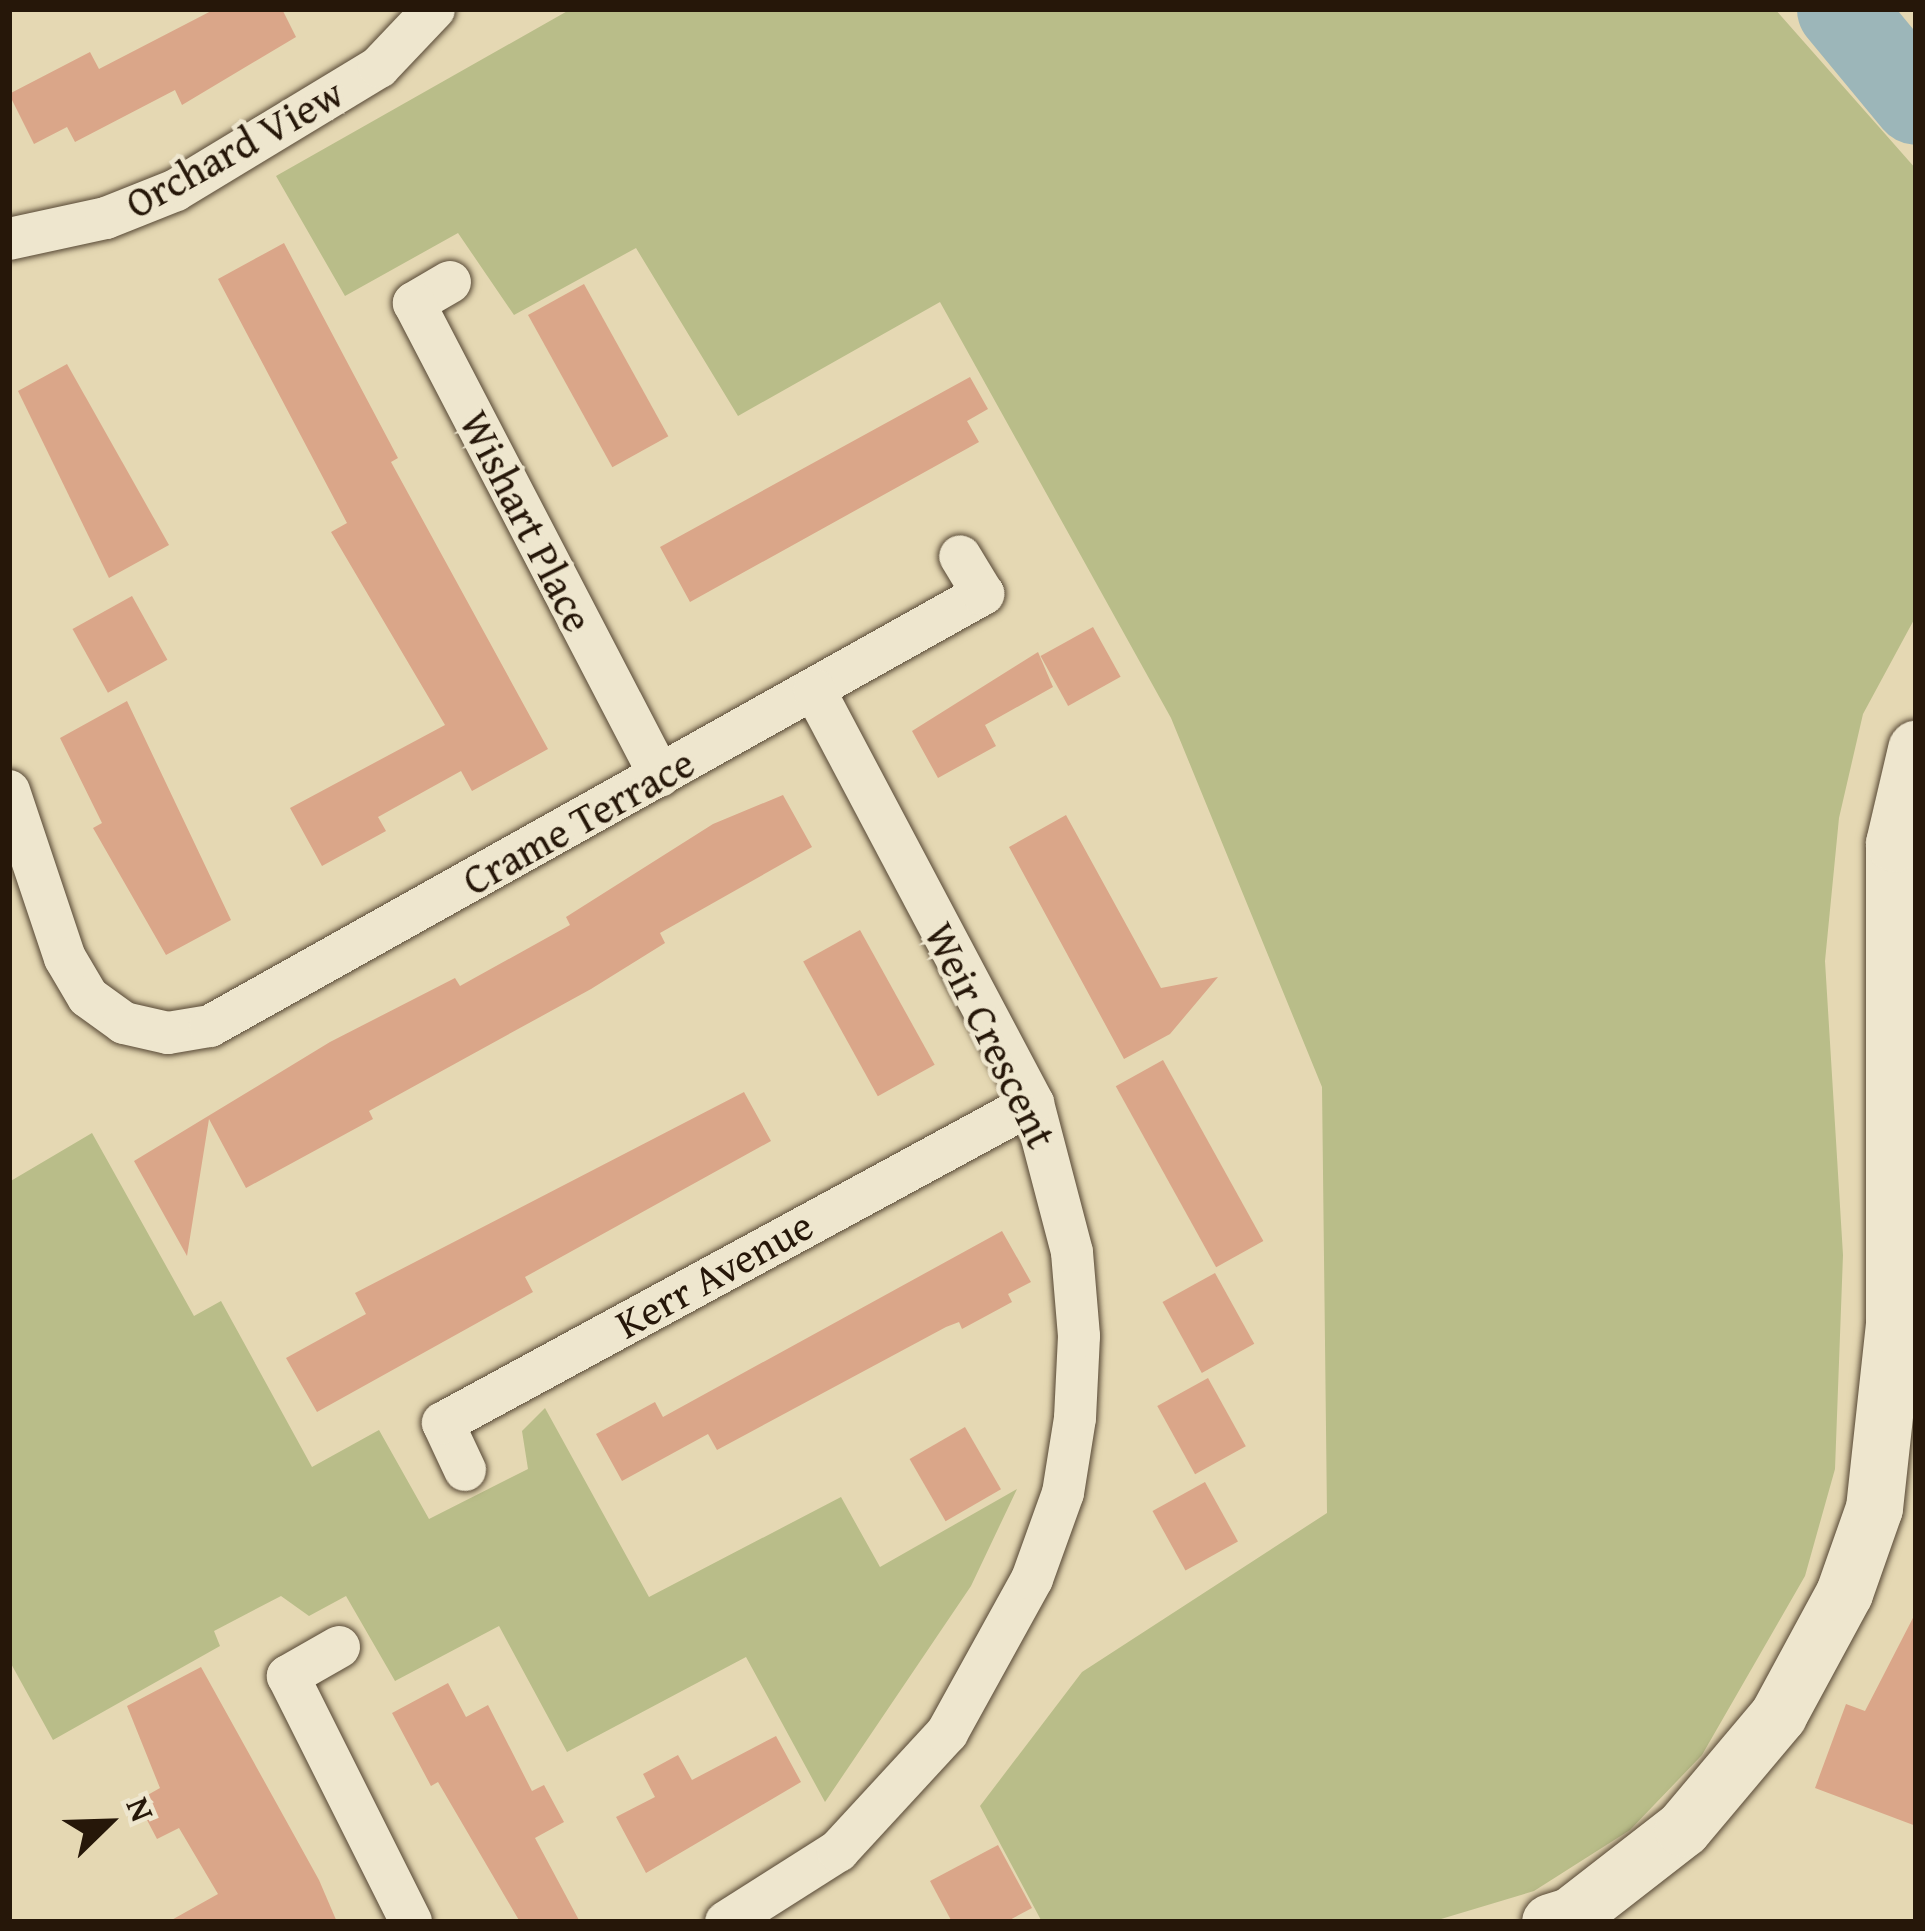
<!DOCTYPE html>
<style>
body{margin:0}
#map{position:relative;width:1925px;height:1931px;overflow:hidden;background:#e5d8b3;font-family:"Gentium Book Plus",serif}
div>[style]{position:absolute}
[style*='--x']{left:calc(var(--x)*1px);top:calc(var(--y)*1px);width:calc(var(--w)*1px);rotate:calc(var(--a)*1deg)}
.green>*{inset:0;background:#b9bd89}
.river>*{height:87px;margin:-43.5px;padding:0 43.5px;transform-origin:43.5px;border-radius:43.5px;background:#9cb6b9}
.building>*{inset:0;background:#daa689;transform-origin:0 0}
.roads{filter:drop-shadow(0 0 3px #564734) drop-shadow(0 0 3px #564734)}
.street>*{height:42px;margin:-21px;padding:0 21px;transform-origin:21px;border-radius:21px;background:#eee6ce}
.secondary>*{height:57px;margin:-28.5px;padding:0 28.5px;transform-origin:28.5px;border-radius:28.5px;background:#eee6ce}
span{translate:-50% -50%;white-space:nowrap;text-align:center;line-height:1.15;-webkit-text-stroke:9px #eee6ce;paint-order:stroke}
.street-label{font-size:42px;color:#261709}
.frame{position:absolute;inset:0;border:12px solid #261709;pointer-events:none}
.north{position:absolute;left:48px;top:1763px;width:120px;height:120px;-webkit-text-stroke:9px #eee6ce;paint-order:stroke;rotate:67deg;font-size:33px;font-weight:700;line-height:48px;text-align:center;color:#261709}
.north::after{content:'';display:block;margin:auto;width:42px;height:54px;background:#261709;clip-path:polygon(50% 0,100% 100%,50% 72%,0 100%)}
</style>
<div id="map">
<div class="green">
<div style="clip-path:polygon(571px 9px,1775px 9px,1916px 169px,1916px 616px,1863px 714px,1839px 818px,1825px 961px,1843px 1255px,1835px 1469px,1805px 1576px,1702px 1755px,1630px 1830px,1534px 1891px,1431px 1922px,1042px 1922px,980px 1806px,1082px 1672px,1327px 1513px,1322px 1087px,1171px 718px,940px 302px,738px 416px,636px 248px,514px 315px,458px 233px,345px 296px,276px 176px)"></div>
<div style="clip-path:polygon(92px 1133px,194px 1316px,221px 1301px,312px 1467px,379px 1430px,429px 1519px,528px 1469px,522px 1431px,545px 1408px,649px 1597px,841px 1497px,880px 1567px,1017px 1489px,971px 1586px,825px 1802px,746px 1657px,567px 1752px,499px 1626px,395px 1681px,346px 1596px,309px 1616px,281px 1596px,214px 1631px,220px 1646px,53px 1740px,9px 1660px,9px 1182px)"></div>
</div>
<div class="river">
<div style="--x:1840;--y:9;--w:119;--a:50.4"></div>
</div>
<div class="building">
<div style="clip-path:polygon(215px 9px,282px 9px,296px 37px,182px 105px,175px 90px,75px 142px,67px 127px,34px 144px,9px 94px,90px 52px,99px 69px)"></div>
<div style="clip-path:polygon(284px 243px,398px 458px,391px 462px,548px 749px,472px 791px,461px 771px,378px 817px,386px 831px,322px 866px,290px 808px,445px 725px,331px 532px,347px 523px,218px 279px)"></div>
<div style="left:584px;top:284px;width:174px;height:64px;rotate:61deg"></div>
<div style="clip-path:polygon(67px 364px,169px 545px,109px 578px,18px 391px)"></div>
<div style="clip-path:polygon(970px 377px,988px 409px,967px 421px,979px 442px,690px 602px,660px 547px)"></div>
<div style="left:132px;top:596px;width:73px;height:68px;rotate:61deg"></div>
<div style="left:1093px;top:627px;width:57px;height:60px;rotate:61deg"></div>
<div style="clip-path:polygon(1038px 652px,1053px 687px,985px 725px,996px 746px,938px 778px,912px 731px)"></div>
<div style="clip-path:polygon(127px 701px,231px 920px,166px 955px,93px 828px,102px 823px,60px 738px)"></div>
<div style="clip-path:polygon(783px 795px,812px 847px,660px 933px,665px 943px,591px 989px,369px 1111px,373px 1119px,246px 1188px,209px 1119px,187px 1256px,134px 1161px,330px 1042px,455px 978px,460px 986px,570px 925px,566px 917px,713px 824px)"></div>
<div style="clip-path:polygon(1066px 815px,1161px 988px,1218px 977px,1170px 1034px,1124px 1059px,1009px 847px)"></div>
<div style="left:860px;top:930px;width:154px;height:65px;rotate:61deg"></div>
<div style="left:1163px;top:1060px;width:207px;height:54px;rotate:61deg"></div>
<div style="clip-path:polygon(744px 1092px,771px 1141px,525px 1277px,533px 1292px,317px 1412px,286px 1358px,366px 1314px,355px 1293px)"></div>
<div style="clip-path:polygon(1002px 1231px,1031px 1282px,1008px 1294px,1012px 1302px,962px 1329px,959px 1322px,946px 1327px,717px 1450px,708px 1434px,622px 1481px,596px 1434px,655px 1402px,663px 1417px)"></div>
<div style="left:1215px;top:1273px;width:81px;height:60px;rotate:61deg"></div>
<div style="left:1208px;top:1378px;width:78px;height:58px;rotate:61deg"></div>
<div style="left:965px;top:1427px;width:72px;height:64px;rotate:60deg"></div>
<div style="left:1205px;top:1482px;width:68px;height:60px;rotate:61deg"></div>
<div style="clip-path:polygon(1916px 1612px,1916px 1826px,1815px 1788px,1846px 1704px,1865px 1711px)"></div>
<div style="clip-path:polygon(201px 1667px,319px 1880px,337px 1922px,168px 1922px,218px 1894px,179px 1828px,157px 1839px,137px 1801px,160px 1788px,127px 1706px)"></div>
<div style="clip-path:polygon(448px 1683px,466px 1717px,488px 1705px,532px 1791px,544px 1785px,564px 1822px,535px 1838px,580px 1922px,520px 1922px,438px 1782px,431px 1786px,392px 1713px)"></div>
<div style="clip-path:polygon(776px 1736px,801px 1782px,646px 1873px,616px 1817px,655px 1797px,643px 1774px,678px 1755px,692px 1780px)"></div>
<div style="clip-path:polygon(998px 1845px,1032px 1908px,1006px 1922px,952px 1922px,930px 1881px)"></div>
</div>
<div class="roads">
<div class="street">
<div style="--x:9;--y:239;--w:99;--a:-12.2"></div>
<div style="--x:106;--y:218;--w:75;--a:-21.8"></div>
<div style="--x:176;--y:190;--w:237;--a:-31.2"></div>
<div style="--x:379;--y:67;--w:80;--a:-46.5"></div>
<div style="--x:450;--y:282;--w:42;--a:149.7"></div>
<div style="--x:414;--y:303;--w:533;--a:62.52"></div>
<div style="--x:9;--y:791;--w:176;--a:71.5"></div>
<div style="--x:65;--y:958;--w:45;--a:59.5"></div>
<div style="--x:88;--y:997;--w:44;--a:35.8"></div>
<div style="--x:124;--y:1023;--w:45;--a:12.8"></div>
<div style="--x:168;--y:1033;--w:43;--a:-9.5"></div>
<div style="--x:210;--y:1026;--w:886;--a:-29.2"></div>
<div style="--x:983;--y:594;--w:44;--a:-121.2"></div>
<div style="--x:465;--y:1470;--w:52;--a:-115.1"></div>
<div style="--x:443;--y:1423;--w:671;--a:-28.47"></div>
<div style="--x:339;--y:1647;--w:59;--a:150.4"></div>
<div style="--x:288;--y:1676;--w:275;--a:63.4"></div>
<div style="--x:726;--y:1922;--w:133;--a:-32.4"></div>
<div style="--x:838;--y:1851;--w:161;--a:-47.3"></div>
<div style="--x:947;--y:1733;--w:176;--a:-61.1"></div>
<div style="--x:1032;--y:1579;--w:91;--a:-70.2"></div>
<div style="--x:1063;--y:1493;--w:76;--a:-80.9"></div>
<div style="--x:1075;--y:1418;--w:82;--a:-87.2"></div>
<div style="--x:1079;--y:1336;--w:84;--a:-94.8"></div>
<div style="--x:1072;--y:1252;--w:154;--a:-104.7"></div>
<div style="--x:1033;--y:1103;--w:468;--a:-117.9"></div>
</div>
<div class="secondary">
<div style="--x:1550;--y:1922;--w:21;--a:-17"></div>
<div style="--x:1570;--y:1916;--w:143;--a:-37.9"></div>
<div style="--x:1683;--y:1828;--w:148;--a:-49.9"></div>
<div style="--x:1778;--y:1715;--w:139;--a:-61.6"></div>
<div style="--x:1844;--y:1593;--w:90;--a:-70.6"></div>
<div style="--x:1874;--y:1508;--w:184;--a:-83.8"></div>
<div style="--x:1894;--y:1325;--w:482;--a:-90"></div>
<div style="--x:1894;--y:843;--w:97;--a:-76.8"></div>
</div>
</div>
<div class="street-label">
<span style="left:234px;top:148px;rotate:-29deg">Orchard View</span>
<span style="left:527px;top:521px;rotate:63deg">Wishart Place</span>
<span style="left:578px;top:821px;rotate:-29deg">Crame Terrace</span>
<span style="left:991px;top:1035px;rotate:64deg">Weir Crescent</span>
<span style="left:714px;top:1274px;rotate:-29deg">Kerr Avenue</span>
</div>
<div class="frame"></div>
<div class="north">N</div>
</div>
